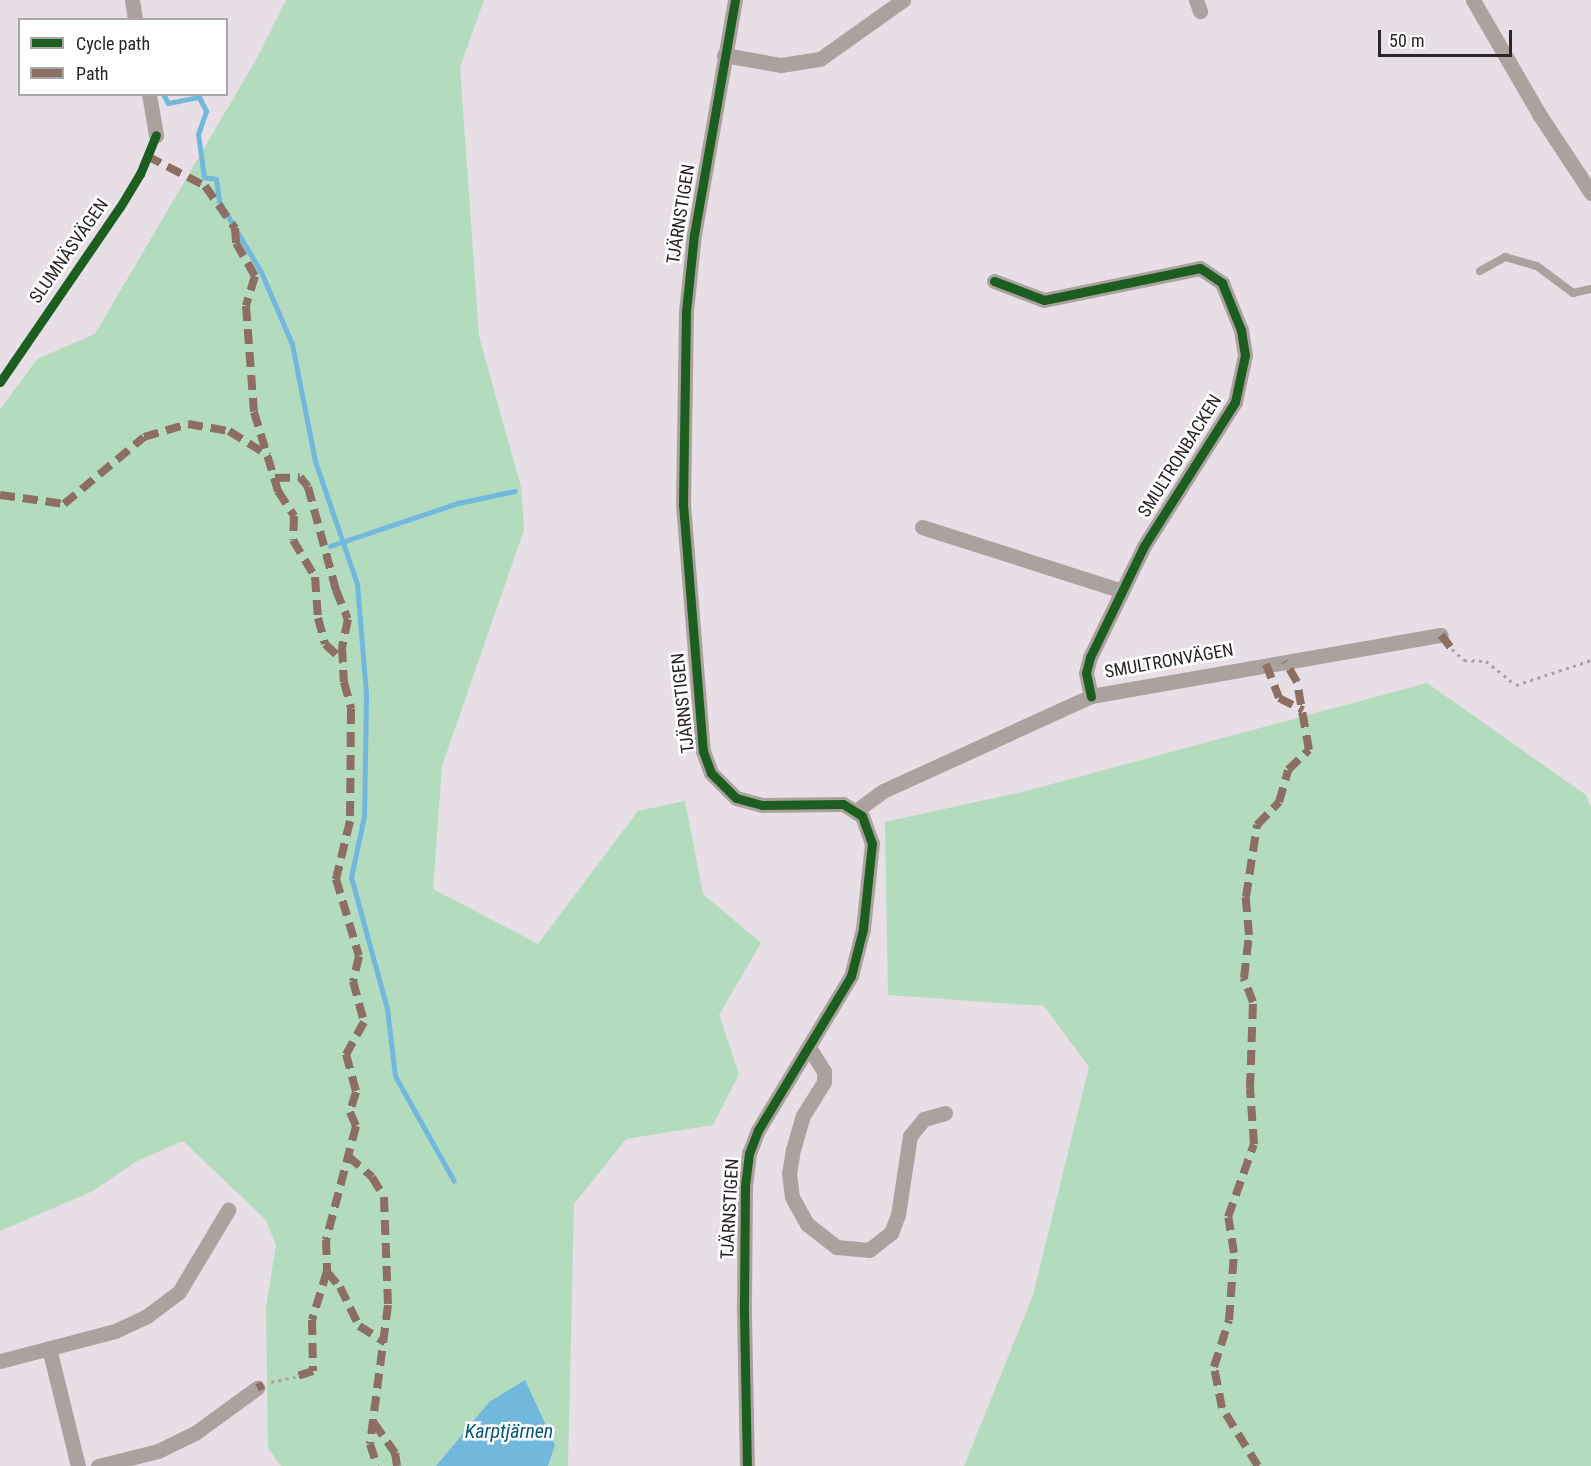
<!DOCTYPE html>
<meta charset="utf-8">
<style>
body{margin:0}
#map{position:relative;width:1591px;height:1466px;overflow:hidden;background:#e7dee6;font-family:"Roboto Condensed",sans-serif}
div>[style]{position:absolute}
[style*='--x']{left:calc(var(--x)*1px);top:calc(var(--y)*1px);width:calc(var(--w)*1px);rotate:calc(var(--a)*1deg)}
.green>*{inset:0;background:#b3dbbd}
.water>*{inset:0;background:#72b8dd}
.stream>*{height:5px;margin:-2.5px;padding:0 2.5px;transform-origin:2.5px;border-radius:2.5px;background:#72b8dd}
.path>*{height:3px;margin-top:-1.5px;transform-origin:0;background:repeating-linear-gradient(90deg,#aba2a2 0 3px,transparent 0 7.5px)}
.lane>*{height:8px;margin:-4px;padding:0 4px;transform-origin:4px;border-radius:4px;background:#aba29f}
.street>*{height:15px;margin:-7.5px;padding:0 7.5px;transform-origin:7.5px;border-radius:7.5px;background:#aba29f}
.quiet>*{height:8px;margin-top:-4px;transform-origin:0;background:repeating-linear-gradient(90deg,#8d6e63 0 15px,transparent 0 23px)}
.cycleway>*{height:9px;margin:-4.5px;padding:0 4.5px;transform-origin:4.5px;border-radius:4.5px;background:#1b5e20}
span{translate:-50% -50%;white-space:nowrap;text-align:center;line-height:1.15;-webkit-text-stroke:5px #fff;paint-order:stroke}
.street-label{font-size:18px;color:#2b242a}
.water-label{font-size:20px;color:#04597a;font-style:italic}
.legend{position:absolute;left:18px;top:18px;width:210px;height:78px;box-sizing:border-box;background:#fff;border:2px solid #aaa7aa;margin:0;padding:8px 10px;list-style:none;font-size:18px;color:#2b242a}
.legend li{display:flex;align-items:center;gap:12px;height:30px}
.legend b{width:30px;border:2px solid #aaa7aa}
.scale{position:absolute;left:1378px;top:30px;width:134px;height:27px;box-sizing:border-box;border:3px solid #2b242a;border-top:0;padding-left:8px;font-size:18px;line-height:21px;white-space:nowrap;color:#2b242a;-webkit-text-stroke:4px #fff;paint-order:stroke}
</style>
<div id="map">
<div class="green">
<div style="clip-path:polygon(286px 0,484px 0,460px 67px,479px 336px,521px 487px,524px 530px,442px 766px,433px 889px,538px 944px,638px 811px,685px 801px,703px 894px,761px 943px,719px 1015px,739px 1074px,713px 1125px,626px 1139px,574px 1204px,568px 1466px,548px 1466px,555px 1445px,489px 1402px,436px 1466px,281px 1466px,268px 1448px,266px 1307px,276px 1245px,265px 1219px,183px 1141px,137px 1161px,93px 1191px,0 1231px,0 410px,37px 359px,95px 334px,257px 58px)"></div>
<div style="clip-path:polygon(1427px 683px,1586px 795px,1591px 808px,1591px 1466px,964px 1466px,1033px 1295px,1089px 1067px,1044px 1006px,888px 995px,885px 822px,1026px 791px)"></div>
</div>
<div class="water">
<div style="clip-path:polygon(525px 1380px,555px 1445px,548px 1466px,436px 1466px,489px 1402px)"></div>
</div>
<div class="stream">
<div style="--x:163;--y:94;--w:10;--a:61"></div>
<div style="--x:168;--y:103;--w:32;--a:-11"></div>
<div style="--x:199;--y:97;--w:16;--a:63"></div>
<div style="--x:206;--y:111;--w:24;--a:109"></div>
<div style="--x:198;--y:134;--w:43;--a:82.1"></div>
<div style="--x:204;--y:177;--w:12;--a:9"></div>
<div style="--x:216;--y:179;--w:22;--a:82"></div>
<div style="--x:219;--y:201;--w:82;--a:59.4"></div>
<div style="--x:261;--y:272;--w:78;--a:66.7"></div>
<div style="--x:292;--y:344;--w:119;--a:78.9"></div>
<div style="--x:315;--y:461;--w:130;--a:71.1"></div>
<div style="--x:357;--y:584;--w:110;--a:85.3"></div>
<div style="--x:366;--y:694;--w:122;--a:90.9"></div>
<div style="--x:364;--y:816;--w:62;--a:102"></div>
<div style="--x:351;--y:877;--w:137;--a:74.7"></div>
<div style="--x:387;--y:1009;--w:67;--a:83.2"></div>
<div style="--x:395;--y:1076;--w:120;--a:60.7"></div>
<div style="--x:330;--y:546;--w:135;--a:-18.6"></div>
<div style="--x:458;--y:503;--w:58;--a:-11.9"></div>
</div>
<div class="path">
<div style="--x:1452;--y:649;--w:16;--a:43"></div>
<div style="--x:1464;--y:660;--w:22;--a:3"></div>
<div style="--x:1486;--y:661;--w:38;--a:39"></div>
<div style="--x:1516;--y:685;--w:79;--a:-18.4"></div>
<div style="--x:271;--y:1382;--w:25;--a:-12"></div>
</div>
<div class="lane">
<div style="--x:1480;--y:271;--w:29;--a:-29"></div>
<div style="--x:1505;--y:257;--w:33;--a:16"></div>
<div style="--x:1537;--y:266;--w:45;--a:36.9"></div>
<div style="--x:1573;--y:293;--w:18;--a:-13"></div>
</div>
<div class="street">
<div style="--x:132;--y:0;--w:20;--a:81"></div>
<div style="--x:735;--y:0;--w:238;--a:99.9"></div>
<div style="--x:694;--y:234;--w:78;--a:95.9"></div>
<div style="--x:686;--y:312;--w:192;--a:90.9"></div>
<div style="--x:683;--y:504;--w:248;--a:85.4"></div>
<div style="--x:703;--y:751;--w:23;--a:70"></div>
<div style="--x:711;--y:773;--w:35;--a:45"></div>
<div style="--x:736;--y:798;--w:27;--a:15"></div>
<div style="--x:762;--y:805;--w:81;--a:-0.7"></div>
<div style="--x:843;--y:804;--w:22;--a:32"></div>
<div style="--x:862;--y:816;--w:29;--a:70"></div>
<div style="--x:872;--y:843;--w:86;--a:96"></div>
<div style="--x:863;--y:929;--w:49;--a:104.3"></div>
<div style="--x:851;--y:976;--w:180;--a:121.1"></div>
<div style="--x:758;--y:1130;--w:25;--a:111"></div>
<div style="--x:749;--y:1153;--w:34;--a:97"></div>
<div style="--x:745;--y:1187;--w:126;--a:90.5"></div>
<div style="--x:744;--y:1313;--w:153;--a:88.9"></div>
<div style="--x:1196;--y:0;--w:12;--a:70"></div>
<div style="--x:1473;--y:0;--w:132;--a:59.9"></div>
<div style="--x:1539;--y:114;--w:95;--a:56.6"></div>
<div style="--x:724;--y:55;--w:58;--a:10"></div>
<div style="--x:781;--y:65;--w:39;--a:-9"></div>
<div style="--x:820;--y:59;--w:102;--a:-35.4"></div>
<div style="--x:149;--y:94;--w:42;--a:80.3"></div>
<div style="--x:994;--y:281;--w:53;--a:20.8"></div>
<div style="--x:1044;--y:300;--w:159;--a:-11.6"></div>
<div style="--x:1200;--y:268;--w:27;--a:34"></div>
<div style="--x:1222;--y:283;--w:51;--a:68"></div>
<div style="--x:1241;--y:330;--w:25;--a:81"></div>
<div style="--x:1245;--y:355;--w:48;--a:102"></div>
<div style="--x:1235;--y:402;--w:170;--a:122.3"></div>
<div style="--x:1144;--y:546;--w:123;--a:115.9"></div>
<div style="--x:1090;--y:657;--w:16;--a:104"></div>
<div style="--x:1086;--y:673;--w:24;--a:78"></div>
<div style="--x:922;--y:527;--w:210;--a:17.7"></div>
<div style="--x:857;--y:810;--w:32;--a:-36"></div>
<div style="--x:883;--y:791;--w:229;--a:-24.5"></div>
<div style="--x:1091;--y:696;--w:355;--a:-9.9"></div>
<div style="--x:810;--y:1049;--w:26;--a:58"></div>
<div style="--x:824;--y:1071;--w:11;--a:90"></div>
<div style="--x:824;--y:1082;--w:39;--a:122"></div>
<div style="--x:803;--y:1115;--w:35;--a:106"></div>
<div style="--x:793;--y:1149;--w:24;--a:99"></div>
<div style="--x:789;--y:1173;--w:24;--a:83"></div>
<div style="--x:792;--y:1197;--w:31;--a:61"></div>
<div style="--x:807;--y:1224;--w:37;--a:38"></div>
<div style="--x:836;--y:1247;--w:33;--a:5"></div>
<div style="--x:869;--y:1250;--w:28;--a:-38"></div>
<div style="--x:891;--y:1233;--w:19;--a:-69"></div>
<div style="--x:898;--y:1215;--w:80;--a:-81.4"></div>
<div style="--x:910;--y:1136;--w:22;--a:-51"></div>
<div style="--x:924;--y:1119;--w:22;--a:-16"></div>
<div style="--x:49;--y:1348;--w:122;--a:76.2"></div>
<div style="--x:0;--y:1361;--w:119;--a:-14.6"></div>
<div style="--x:115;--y:1331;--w:35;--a:-25"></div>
<div style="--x:147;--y:1316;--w:40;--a:-37"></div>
<div style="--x:179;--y:1292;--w:96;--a:-59.1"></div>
<div style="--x:98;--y:1466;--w:62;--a:-14"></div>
<div style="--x:158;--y:1451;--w:41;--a:-25.9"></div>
<div style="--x:195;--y:1433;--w:77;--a:-36"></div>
</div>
<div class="quiet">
<div style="--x:147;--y:156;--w:65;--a:27.3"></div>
<div style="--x:205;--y:186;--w:52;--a:54.5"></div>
<div style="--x:235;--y:228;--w:15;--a:86"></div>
<div style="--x:236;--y:243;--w:38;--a:60"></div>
<div style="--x:255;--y:276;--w:31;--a:107"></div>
<div style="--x:246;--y:306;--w:106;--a:85.7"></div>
<div style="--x:254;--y:412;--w:83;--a:73.1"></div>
<div style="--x:278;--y:491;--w:30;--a:57"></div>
<div style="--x:294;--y:516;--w:24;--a:92"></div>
<div style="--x:293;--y:540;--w:43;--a:59.3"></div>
<div style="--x:315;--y:577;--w:41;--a:85.8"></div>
<div style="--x:318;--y:618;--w:27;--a:75"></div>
<div style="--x:325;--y:644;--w:25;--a:43"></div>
<div style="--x:275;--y:478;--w:25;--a:-2"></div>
<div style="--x:300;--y:477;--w:13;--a:51"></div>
<div style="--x:308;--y:487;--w:107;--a:74.8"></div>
<div style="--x:336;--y:590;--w:31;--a:68"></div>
<div style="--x:348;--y:619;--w:29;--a:102"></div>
<div style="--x:342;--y:647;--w:35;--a:87"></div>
<div style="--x:344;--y:682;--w:28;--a:75"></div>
<div style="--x:351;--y:709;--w:112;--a:90.5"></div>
<div style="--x:350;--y:821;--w:60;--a:103.6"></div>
<div style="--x:336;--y:879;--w:80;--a:73.4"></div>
<div style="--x:359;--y:956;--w:26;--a:103"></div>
<div style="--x:353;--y:981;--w:42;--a:75"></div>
<div style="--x:364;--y:1022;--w:37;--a:119"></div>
<div style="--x:346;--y:1054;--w:39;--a:75"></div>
<div style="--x:356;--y:1092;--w:21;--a:107"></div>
<div style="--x:350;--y:1112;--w:15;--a:67"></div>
<div style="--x:356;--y:1126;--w:118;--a:104.7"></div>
<div style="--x:326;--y:1240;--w:31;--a:88"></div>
<div style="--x:327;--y:1271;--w:51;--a:107"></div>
<div style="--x:312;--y:1320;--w:51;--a:88.9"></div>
<div style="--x:313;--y:1371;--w:19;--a:162"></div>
<div style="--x:0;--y:495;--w:65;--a:8"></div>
<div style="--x:64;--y:504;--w:104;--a:-39.9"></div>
<div style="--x:144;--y:437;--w:46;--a:-16.5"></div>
<div style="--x:188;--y:424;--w:42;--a:9.7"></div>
<div style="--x:229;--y:431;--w:47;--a:32"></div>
<div style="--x:1441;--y:635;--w:18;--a:52"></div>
<div style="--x:1266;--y:664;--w:36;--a:69"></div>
<div style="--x:1279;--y:698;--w:27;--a:27"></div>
<div style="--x:348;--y:1156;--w:32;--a:41"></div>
<div style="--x:372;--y:1177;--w:23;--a:59"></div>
<div style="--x:384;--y:1197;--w:108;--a:87.9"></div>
<div style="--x:388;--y:1305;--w:140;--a:97.4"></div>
<div style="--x:370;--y:1444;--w:23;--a:72"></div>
<div style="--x:327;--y:1272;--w:20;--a:49"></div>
<div style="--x:340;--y:1287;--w:43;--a:64"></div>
<div style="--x:359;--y:1326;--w:31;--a:32"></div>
<div style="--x:257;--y:1388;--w:7;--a:-27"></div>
<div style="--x:374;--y:1423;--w:37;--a:55"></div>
<div style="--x:395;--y:1453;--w:13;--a:81"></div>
<div style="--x:1258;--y:1466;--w:68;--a:-121.8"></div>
<div style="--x:1222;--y:1408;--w:42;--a:-101"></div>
<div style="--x:1214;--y:1367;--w:49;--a:-72.3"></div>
<div style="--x:1229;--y:1320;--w:67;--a:-85.7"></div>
<div style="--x:1234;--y:1253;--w:36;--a:-99"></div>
<div style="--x:1228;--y:1217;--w:77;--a:-70.4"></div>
<div style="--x:1254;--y:1144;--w:56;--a:-94.1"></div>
<div style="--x:1250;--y:1088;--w:86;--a:-88"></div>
<div style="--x:1253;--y:1002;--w:26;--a:-111"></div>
<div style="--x:1244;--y:978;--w:43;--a:-83.4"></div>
<div style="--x:1249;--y:935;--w:38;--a:-95"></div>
<div style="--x:1246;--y:897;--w:73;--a:-81.3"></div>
<div style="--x:1257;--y:825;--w:32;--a:-46"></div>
<div style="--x:1279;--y:802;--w:33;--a:-74"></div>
<div style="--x:1288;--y:770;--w:29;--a:-44"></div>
<div style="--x:1309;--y:750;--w:69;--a:-100"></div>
<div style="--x:1297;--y:682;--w:24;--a:-120"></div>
</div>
<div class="cycleway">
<div style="--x:735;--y:0;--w:238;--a:99.9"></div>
<div style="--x:694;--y:234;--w:78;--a:95.9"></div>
<div style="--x:686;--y:312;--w:192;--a:90.9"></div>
<div style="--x:683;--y:504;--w:248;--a:85.4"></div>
<div style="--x:703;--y:751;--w:23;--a:70"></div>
<div style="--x:711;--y:773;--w:35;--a:45"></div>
<div style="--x:736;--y:798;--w:27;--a:15"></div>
<div style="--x:762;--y:805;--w:81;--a:-0.7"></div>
<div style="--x:843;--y:804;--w:22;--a:32"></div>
<div style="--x:862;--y:816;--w:29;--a:70"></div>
<div style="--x:872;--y:843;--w:86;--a:96"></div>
<div style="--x:863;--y:929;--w:49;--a:104.3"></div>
<div style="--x:851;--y:976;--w:180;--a:121.1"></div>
<div style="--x:758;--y:1130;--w:25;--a:111"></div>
<div style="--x:749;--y:1153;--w:34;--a:97"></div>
<div style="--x:745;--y:1187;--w:126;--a:90.5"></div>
<div style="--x:744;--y:1313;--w:153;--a:88.9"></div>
<div style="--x:994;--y:281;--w:53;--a:20.8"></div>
<div style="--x:1044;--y:300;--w:159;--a:-11.6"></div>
<div style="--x:1200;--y:268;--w:27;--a:34"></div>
<div style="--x:1222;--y:283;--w:51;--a:68"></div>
<div style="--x:1241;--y:330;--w:25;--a:81"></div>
<div style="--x:1245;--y:355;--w:48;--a:102"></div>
<div style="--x:1235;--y:402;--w:170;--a:122.3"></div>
<div style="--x:1144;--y:546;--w:123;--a:115.9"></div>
<div style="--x:1090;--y:657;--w:16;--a:104"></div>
<div style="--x:1086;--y:673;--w:24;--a:78"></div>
<div style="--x:0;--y:382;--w:212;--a:-55.6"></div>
<div style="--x:120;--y:207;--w:39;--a:-59"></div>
<div style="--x:140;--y:174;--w:42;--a:-67.7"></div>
</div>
<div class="street-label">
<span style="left:681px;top:214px;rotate:-81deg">TJÄRNSTIGEN</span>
<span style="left:69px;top:251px;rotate:-55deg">SLUMNÄSVÄGEN</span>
<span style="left:1180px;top:456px;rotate:-58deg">SMULTRONBACKEN</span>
<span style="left:1169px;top:661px;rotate:-10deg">SMULTRONVÄGEN</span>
<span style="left:683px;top:703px;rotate:-96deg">TJÄRNSTIGEN</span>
<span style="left:730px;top:1209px;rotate:-87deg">TJÄRNSTIGEN</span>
</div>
<div class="water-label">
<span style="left:509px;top:1431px">Karptjärnen</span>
</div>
<ul class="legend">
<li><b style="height:8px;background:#1b5e20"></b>Cycle path</li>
<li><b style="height:8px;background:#8d6e63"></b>Path</li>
</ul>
<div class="scale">50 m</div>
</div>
